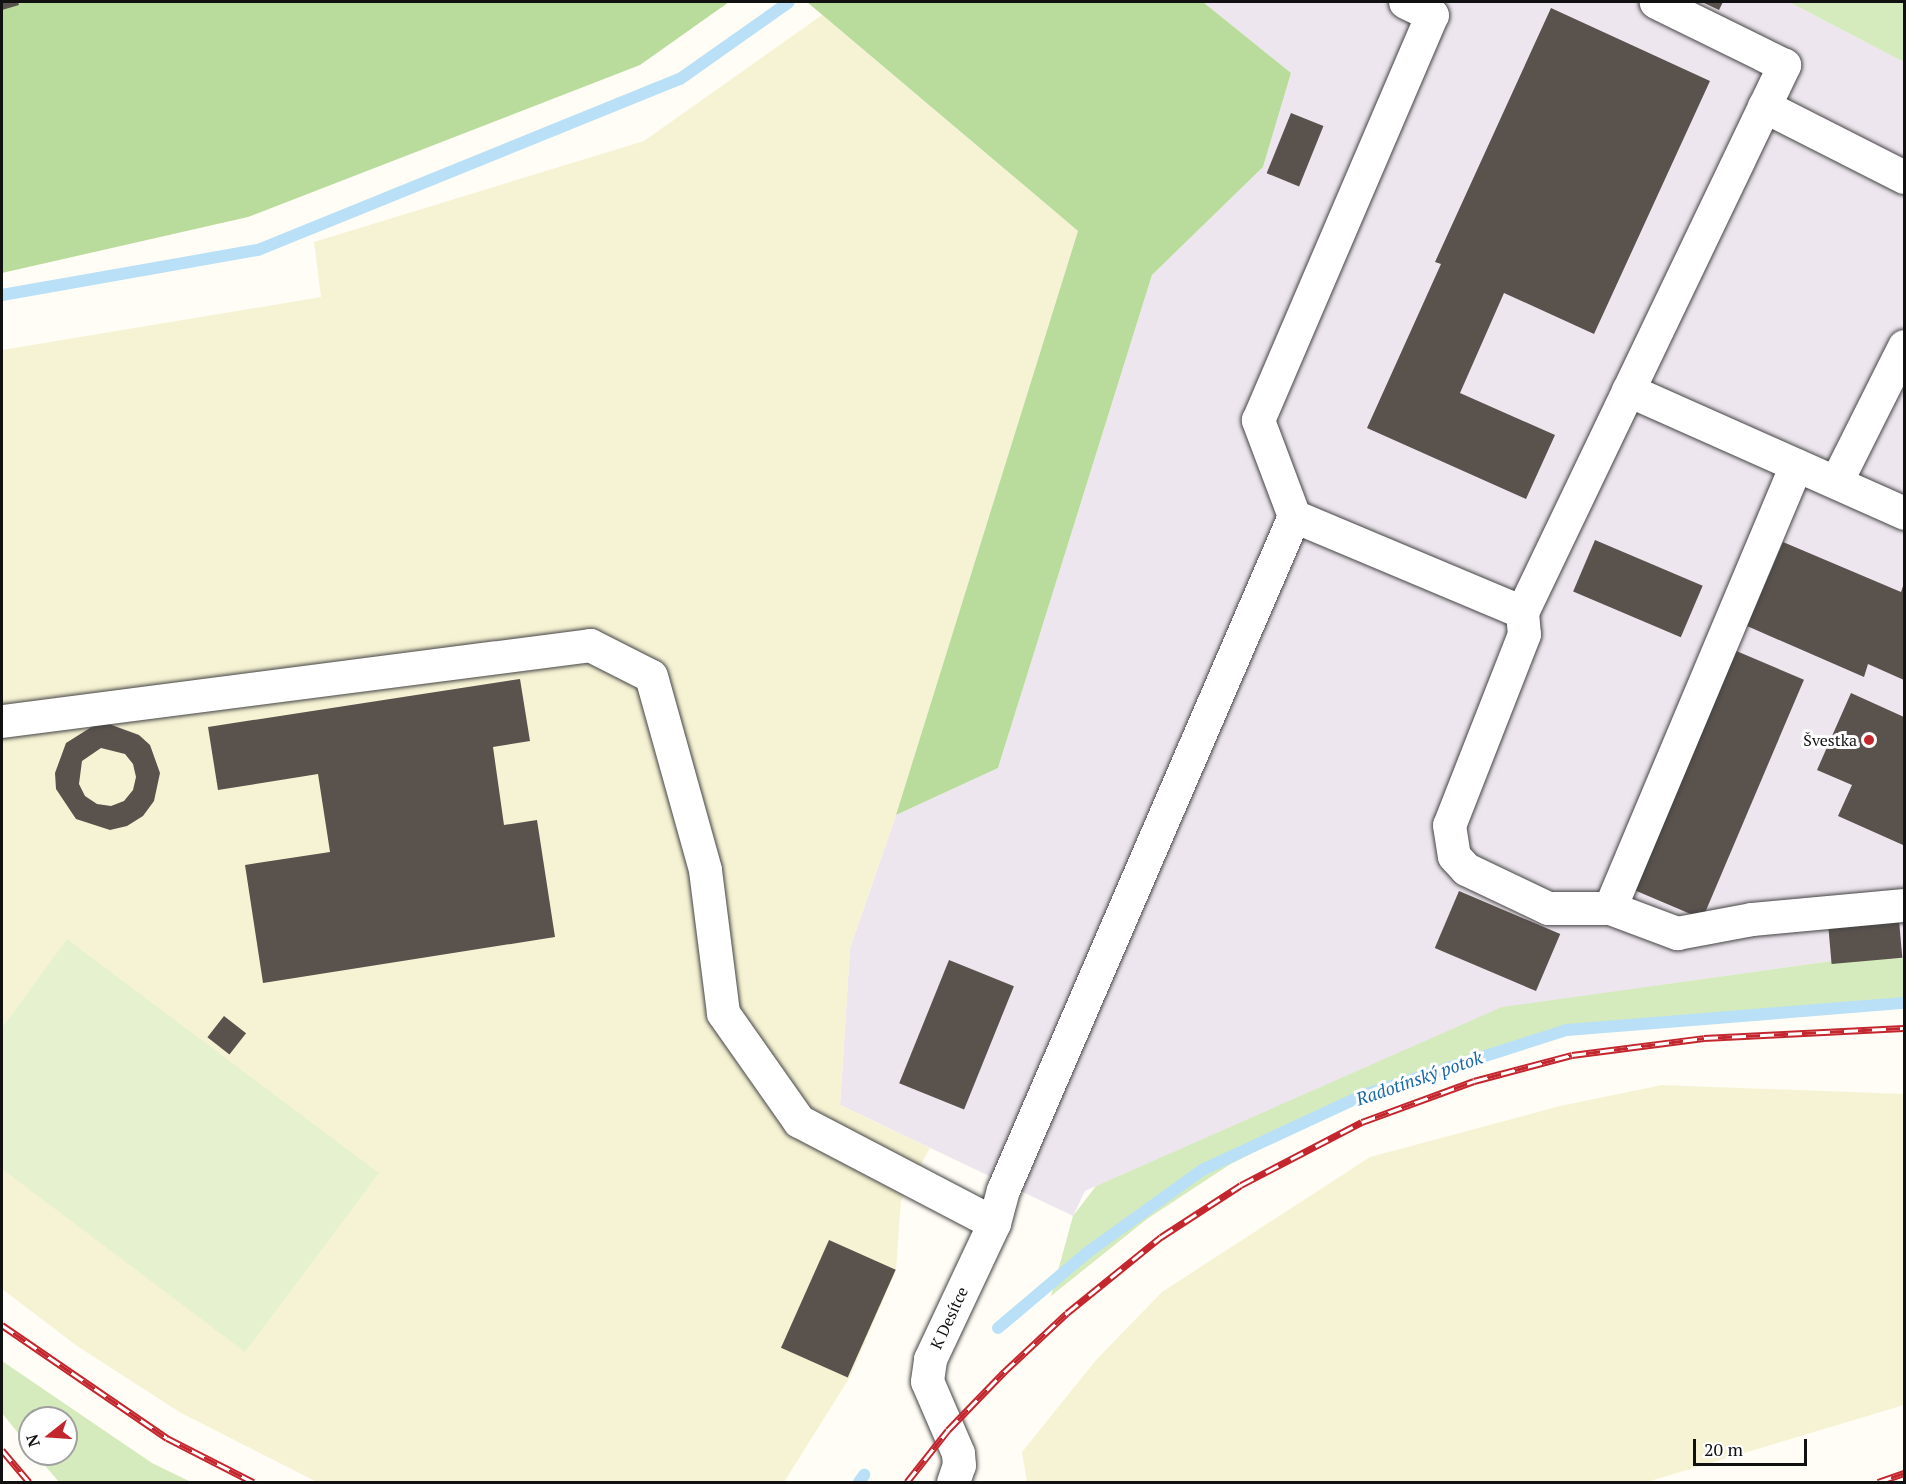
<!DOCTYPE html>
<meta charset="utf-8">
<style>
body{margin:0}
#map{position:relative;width:1906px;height:1484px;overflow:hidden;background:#fffdf5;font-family:"PT Serif",serif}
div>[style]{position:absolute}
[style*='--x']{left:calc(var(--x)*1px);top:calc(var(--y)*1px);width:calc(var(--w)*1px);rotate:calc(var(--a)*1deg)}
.industrial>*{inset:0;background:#eee6ef}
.farmland>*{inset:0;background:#f6f3d4}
.green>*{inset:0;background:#d5ebbd}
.forest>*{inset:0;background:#b9dc9c}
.pitch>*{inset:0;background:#e6f2cf}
.stream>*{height:12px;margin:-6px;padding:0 6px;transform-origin:6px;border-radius:6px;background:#b9e0f7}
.building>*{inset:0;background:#5a524d;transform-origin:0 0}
.roads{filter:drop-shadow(0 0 2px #444) drop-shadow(0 0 2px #444)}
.minor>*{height:33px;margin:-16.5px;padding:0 16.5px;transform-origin:16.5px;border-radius:16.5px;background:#fff}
.rail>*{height:7px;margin-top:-3.5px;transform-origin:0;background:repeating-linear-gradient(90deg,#fff 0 14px,#c4262e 0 28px);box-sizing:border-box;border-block:2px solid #c4262e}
.dots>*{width:16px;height:16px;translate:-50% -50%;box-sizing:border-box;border:3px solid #fff;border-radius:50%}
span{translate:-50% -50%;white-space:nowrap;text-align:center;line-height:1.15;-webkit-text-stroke:6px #fff;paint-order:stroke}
.poi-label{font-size:16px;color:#111}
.right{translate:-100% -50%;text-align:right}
.street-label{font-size:16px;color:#111}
.water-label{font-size:18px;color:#1768a6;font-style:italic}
.frame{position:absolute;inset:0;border:3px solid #111;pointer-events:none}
.north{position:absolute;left:18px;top:1406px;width:60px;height:60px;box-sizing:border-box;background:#fff;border:2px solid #a0a0a0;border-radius:50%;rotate:253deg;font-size:16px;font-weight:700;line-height:24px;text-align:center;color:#111}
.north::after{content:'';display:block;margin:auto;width:21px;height:27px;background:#c4262e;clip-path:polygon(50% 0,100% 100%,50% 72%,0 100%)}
.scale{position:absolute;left:1693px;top:1439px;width:114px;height:27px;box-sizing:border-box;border:3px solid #111;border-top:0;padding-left:8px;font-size:18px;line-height:21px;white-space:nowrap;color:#111;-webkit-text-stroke:4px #fff;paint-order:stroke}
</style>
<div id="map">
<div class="industrial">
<div style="clip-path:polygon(1203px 2px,1789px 2px,1904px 62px,1904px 958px,1831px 961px,1502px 1008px,1085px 1191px,1073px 1216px,840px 1105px,850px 948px,896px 815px,998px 768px,1152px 275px,1263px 167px,1291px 73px)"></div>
</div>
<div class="farmland">
<div style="clip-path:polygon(822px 15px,1078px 231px,896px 815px,850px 948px,840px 1105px,930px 1148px,901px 1201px,896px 1270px,850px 1377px,784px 1482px,317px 1482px,181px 1413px,77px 1346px,2px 1289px,2px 350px,321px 297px,314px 242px,644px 141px)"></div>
<div style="clip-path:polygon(1662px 1085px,1904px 1094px,1904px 1405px,1647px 1482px,1027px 1482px,1022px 1452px,1096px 1360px,1162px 1292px,1370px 1157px,1560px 1106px)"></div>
</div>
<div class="green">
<div style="clip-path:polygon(1789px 2px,1904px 2px,1904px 62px,1898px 59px)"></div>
<div style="clip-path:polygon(1904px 958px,1904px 1005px,1702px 1015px,1567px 1033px,1467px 1060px,1353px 1101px,1229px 1165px,1147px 1219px,1051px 1296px,1073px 1216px,1096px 1186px,1502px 1007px,1831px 961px)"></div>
<div style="clip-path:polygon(2px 1361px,152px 1463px,191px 1482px,59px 1482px,35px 1454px,66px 1454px,66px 1418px,30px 1418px,30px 1448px,2px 1413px)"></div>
</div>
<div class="forest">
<div style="clip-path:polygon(2px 2px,729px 2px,640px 65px,248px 217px,2px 273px)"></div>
<div style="clip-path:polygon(807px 2px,1203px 2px,1291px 73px,1263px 167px,1152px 275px,998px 768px,896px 815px,1078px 231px)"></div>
</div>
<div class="pitch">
<div style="clip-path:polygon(67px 939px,379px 1173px,245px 1352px,2px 1169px,2px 1028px)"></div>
</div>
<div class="stream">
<div style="--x:2;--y:295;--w:260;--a:-10"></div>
<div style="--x:258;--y:250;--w:455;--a:-22.1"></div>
<div style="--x:680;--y:79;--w:133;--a:-35.2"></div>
<div style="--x:998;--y:1328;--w:118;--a:-40.2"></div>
<div style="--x:1088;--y:1252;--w:140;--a:-35.7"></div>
<div style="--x:1202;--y:1170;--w:181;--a:-24.9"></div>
<div style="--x:1366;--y:1094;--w:211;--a:-17.7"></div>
<div style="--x:1567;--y:1030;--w:338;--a:-4.6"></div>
<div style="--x:859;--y:1482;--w:9;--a:-54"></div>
</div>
<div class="building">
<div style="clip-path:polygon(2px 2px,18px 2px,19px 5px,2px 10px)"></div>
<div style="clip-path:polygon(1702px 2px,1723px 2px,1719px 10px)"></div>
<div style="clip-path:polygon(1551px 8px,1710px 81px,1594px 334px,1504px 293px,1460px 393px,1555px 435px,1526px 499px,1367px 428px,1441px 264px,1435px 262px)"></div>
<div style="left:1291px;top:113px;width:35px;height:65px;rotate:22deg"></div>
<div style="left:1595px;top:540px;width:117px;height:56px;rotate:23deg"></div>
<div style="clip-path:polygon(1783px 542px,1901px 592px,1904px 583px,1904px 680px,1868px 664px,1864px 677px,1747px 626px)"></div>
<div style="left:1734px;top:650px;width:76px;height:260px;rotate:23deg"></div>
<div style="clip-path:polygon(520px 679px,530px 741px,493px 747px,504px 825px,537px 820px,555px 937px,263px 983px,245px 865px,330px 852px,318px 774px,218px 790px,208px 727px)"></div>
<div style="clip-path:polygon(1851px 693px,1904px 717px,1903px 845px,1838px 816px,1852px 785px,1817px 770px)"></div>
<div style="clip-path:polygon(evenodd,109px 724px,139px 735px,150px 745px,160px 773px,154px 801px,143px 816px,127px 826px,110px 830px,76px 819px,56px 789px,55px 773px,66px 743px,93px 726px,109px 724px,101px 748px,125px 754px,133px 764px,136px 777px,133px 790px,124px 801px,111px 806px,97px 804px,85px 796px,79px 784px,82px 761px,101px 748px)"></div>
<div style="left:1459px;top:891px;width:110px;height:62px;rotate:23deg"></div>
<div style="left:1899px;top:920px;width:38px;height:71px;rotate:85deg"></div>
<div style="left:949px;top:960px;width:70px;height:133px;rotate:22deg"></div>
<div style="left:224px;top:1016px;width:28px;height:27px;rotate:38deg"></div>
<div style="left:829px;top:1240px;width:73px;height:118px;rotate:24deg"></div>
</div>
<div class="roads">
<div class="minor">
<div style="--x:1764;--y:106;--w:157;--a:26.9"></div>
<div style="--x:1628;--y:390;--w:302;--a:24"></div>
<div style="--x:1796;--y:465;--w:480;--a:112.8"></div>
<div style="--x:1610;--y:908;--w:72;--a:20.5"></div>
<div style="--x:1677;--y:933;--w:76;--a:-10.6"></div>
<div style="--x:1752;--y:919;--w:153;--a:-5.3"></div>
<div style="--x:1836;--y:482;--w:152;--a:-63.4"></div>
<div style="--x:1294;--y:516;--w:247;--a:22.8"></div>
<div style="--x:1522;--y:612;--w:607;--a:-64.41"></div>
<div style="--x:1784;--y:65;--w:143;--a:-153.8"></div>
<div style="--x:1522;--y:612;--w:22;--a:85"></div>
<div style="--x:1524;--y:634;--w:205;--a:111.4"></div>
<div style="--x:1449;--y:825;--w:31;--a:81"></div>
<div style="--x:1454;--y:856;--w:18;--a:47"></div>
<div style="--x:1466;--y:869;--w:91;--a:25.4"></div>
<div style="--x:1548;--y:908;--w:62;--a:0"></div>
<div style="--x:2;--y:721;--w:593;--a:-7.36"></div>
<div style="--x:590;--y:645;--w:68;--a:26.9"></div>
<div style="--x:651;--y:676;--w:201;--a:74.4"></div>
<div style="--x:705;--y:870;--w:144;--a:82.8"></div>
<div style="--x:723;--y:1013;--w:132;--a:54.9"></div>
<div style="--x:799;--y:1121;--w:220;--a:27.6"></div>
<div style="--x:953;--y:1482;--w:18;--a:-71"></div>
<div style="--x:959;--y:1465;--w:12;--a:-95"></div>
<div style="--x:958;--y:1453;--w:78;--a:-113.3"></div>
<div style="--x:927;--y:1381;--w:22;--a:-82"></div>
<div style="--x:930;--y:1359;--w:150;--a:-64.8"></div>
<div style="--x:994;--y:1223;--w:34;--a:-75"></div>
<div style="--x:1003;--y:1190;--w:734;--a:-66.65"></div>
<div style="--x:1294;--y:516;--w:103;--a:-110.6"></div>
<div style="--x:1258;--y:420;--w:441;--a:-66.8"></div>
<div style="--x:1432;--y:15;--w:30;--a:-154"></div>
</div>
</div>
<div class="rail">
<div style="--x:2;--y:1325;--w:200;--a:34.4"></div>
<div style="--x:167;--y:1438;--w:97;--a:27.1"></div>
<div style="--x:2;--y:1450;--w:42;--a:49.8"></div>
<div style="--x:907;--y:1482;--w:66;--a:-51.7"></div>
<div style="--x:948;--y:1430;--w:81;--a:-46"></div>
<div style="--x:1004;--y:1372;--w:86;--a:-43.1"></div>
<div style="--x:1067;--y:1313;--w:121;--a:-39"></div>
<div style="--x:1161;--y:1237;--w:95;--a:-33"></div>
<div style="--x:1241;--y:1185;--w:136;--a:-27.5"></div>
<div style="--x:1362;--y:1122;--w:119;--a:-20.1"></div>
<div style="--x:1474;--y:1081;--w:101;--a:-14.9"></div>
<div style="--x:1572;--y:1055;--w:133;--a:-7.3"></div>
<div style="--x:1704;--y:1038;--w:200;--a:-2.9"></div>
<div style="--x:1878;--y:1482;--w:28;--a:-19"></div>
</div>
<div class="dots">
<div style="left:1869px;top:740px;background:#c4262e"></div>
</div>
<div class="poi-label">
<span class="right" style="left:1857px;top:740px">Švestka</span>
</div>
<div class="street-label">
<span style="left:949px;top:1318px;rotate:-65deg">K Desítce</span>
</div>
<div class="water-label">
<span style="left:1419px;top:1078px;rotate:-19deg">Radotínský potok</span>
</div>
<div class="frame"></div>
<div class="north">N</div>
<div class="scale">20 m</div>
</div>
